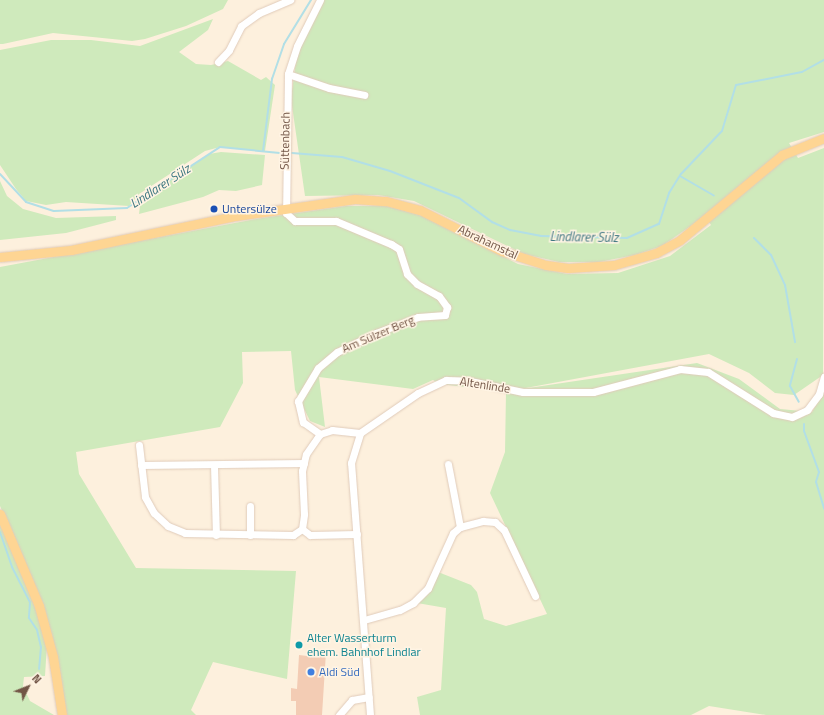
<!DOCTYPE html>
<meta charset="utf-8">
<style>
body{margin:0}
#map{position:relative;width:824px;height:715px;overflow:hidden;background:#fdf0dd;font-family:"Titillium Web",sans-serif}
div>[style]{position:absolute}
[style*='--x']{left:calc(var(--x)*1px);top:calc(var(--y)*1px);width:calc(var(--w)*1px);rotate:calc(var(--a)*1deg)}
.green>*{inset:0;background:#cfeabc}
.stream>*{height:2px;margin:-1px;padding:0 1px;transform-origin:1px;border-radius:1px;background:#b2dfe6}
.building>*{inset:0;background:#f3ccb4}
.roads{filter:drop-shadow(0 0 1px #e0cbba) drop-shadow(0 0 1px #e0cbba)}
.minor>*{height:7px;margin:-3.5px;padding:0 3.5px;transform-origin:3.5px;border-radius:3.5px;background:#fff}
.major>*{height:9px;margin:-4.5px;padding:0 4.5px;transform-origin:4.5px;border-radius:4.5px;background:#fed593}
.dots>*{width:11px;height:11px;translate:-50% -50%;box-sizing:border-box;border:2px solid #fff4e4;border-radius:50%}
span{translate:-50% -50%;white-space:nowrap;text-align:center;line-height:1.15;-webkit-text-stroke:3px #fff4e4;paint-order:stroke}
.street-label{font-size:12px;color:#725546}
.transit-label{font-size:12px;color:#164399}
.left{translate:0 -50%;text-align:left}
.culture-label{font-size:12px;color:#0d838f}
.shop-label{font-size:12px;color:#366cbe}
.water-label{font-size:13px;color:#3c7680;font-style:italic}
.north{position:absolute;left:8px;top:667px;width:40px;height:40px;-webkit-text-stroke:3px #fff4e4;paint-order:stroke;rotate:47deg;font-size:11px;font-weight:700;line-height:16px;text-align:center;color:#725546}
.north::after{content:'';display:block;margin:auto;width:14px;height:18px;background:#725546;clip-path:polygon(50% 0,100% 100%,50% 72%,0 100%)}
</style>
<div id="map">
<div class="green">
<div style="clip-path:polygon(0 0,228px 0,223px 9px,186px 26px,145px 39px,132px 41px,53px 33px,3px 44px,0 44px)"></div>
<div style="clip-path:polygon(321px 0,824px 0,824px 132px,789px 143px,798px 158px,824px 148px,823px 375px,794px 395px,775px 393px,749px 373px,709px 354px,515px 390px,697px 363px,739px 379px,780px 409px,812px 412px,824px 391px,824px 715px,766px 715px,709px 706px,691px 715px,420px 715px,417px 697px,441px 690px,446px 608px,417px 603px,431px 591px,438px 572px,471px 585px,477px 592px,484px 619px,506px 626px,547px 614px,490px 493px,505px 452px,506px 392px,440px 384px,433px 380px,413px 389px,319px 377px,325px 427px,310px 421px,295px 390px,291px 351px,242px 352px,243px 383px,220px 427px,76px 452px,79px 474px,136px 568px,296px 571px,287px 679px,213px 662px,191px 710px,196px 715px,65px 715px,24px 561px,0 506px,0 267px,262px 218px,346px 206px,387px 206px,426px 217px,518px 264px,567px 274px,618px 273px,670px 256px,711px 225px,705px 216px,662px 246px,635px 255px,599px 262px,559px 262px,524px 254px,414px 201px,378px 195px,305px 196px,291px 99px,297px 52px)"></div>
<div style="clip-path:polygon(213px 19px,208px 30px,179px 52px,196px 64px,211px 65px,228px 61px,261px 80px,266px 77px,275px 85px,265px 151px,220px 147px,205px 151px,139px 194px,129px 206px,66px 202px,46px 205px,26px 201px,16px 189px,0 165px,0 50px,51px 40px,91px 40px,140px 46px)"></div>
<div style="clip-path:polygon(221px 152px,265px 155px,262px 185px,236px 191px,219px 190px,203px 197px,139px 214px,141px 198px,209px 154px)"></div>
<div style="clip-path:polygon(0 181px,7px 196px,23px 209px,56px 218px,116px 216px,116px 220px,66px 233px,0 240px)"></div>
<div style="clip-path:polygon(0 521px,29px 589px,47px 644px,45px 676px,24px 677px,23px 686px,30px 701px,54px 715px,0 715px)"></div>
</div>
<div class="stream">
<div style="--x:263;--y:151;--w:73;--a:-82.9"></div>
<div style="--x:272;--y:79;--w:37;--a:-71"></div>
<div style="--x:284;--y:44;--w:52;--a:-58.5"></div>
<div style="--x:292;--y:153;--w:50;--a:4.6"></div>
<div style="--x:342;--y:157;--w:50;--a:16.3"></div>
<div style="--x:390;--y:171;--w:74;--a:21.4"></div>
<div style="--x:459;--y:198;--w:41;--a:36"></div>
<div style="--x:492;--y:222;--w:20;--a:24"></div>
<div style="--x:510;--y:230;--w:32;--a:11"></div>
<div style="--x:541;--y:236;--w:86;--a:1.3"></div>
<div style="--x:627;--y:238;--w:35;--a:-24"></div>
<div style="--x:659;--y:224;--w:33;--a:-72"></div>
<div style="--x:669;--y:193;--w:22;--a:-58"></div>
<div style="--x:681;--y:174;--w:59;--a:-46.4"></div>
<div style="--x:722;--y:131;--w:48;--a:-73.1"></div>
<div style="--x:736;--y:85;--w:67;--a:-11.1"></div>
<div style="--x:802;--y:72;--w:25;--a:-29"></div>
<div style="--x:0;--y:174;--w:38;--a:47"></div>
<div style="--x:26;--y:202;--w:29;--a:18"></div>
<div style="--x:54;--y:211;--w:73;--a:-2.4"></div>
<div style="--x:127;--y:208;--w:111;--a:-33.3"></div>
<div style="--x:220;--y:147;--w:60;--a:5.7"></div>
<div style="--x:680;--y:176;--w:39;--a:30"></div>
<div style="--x:754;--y:238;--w:24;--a:45"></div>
<div style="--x:771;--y:255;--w:33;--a:65"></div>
<div style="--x:785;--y:285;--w:58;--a:80"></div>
<div style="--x:797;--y:359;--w:28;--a:105"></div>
<div style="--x:790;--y:386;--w:18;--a:61"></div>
<div style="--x:804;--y:424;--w:7;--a:90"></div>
<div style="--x:804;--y:431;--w:44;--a:69.9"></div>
<div style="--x:819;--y:472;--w:10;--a:107"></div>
<div style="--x:816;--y:482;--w:28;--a:73"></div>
<div style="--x:0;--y:532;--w:37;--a:71"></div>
<div style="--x:12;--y:567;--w:39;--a:63"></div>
<div style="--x:30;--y:602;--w:16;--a:94"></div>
<div style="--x:29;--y:618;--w:14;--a:56"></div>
<div style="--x:37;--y:630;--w:17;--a:77"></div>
<div style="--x:41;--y:647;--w:22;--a:95"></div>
</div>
<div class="building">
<div style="clip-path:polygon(307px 651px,326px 652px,322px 715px,296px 715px,296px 701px,291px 701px,291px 688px,297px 689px,299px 655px,307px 656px)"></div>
</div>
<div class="roads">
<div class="minor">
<div style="--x:320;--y:0;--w:51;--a:116.6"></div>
<div style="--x:297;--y:46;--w:29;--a:108"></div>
<div style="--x:288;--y:74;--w:139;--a:90.8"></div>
<div style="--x:286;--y:213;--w:12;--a:42"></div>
<div style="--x:295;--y:221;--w:41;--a:0"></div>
<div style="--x:336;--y:221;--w:60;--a:22.7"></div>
<div style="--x:391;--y:244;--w:9;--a:32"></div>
<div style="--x:399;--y:249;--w:26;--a:72"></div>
<div style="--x:407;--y:274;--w:14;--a:45"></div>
<div style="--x:417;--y:284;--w:25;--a:29"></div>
<div style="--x:439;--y:296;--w:14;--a:54"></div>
<div style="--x:447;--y:307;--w:8;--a:104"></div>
<div style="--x:445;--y:315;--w:27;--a:176"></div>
<div style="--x:418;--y:317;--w:45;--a:159.1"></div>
<div style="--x:376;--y:333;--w:43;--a:154"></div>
<div style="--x:337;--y:352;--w:25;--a:140"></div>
<div style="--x:318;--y:368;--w:39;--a:121"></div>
<div style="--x:298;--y:401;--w:22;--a:77"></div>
<div style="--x:303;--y:422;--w:21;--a:35"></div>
<div style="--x:320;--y:434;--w:13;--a:-18"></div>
<div style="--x:332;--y:430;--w:28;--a:6"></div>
<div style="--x:218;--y:62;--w:16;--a:-47"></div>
<div style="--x:229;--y:50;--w:27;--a:-63"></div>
<div style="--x:241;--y:26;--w:22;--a:-36"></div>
<div style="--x:259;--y:13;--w:34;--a:-23"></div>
<div style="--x:288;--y:74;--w:43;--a:18.9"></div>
<div style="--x:329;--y:88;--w:36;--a:11"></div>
<div style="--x:139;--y:445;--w:52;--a:83.4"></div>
<div style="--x:145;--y:497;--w:18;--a:61"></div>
<div style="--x:154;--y:513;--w:19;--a:43"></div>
<div style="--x:168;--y:526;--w:18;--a:22"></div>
<div style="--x:185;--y:533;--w:108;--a:1.1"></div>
<div style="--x:293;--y:535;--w:11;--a:-34"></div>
<div style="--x:302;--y:529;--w:15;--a:-82"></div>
<div style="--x:304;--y:514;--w:43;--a:-92.7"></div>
<div style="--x:302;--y:471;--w:17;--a:-77"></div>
<div style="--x:306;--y:454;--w:24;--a:-55"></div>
<div style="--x:448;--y:464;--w:64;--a:79.2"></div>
<div style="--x:141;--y:465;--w:163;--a:-0.7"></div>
<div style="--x:214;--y:465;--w:70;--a:88.4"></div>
<div style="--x:302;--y:529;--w:10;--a:37"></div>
<div style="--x:310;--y:535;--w:47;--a:-1.2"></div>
<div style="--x:250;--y:535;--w:29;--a:-90"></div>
<div style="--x:364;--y:620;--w:37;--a:-16"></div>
<div style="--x:400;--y:610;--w:15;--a:-28"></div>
<div style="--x:413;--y:603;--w:21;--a:-45"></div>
<div style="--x:428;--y:588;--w:60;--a:-65.6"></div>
<div style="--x:453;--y:533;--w:9;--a:-41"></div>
<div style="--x:460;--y:527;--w:24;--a:-15"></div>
<div style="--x:483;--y:521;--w:12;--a:5"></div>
<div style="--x:495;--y:522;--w:12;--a:42"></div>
<div style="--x:504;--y:530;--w:73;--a:64.8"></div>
<div style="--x:339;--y:715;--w:20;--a:-49"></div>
<div style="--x:352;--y:700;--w:17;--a:-10"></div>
<div style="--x:370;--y:715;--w:253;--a:-94.3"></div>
<div style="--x:351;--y:463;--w:31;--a:-73"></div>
<div style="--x:360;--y:433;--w:70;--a:-34.6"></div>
<div style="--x:418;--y:393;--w:31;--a:-25"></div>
<div style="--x:446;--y:380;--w:24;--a:2"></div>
<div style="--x:470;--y:381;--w:54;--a:11.7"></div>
<div style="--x:523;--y:392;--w:70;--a:0"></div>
<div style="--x:593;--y:392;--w:90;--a:-14.8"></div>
<div style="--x:680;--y:369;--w:28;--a:6"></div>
<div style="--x:708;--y:372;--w:77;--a:32.2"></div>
<div style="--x:773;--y:413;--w:19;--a:12"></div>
<div style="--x:792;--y:417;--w:17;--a:-25"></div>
<div style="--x:807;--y:410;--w:20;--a:-53"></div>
<div style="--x:819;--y:394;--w:18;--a:-74"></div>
</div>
<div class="major">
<div style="--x:0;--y:257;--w:71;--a:-5.6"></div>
<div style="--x:71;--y:250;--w:167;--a:-11.7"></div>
<div style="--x:235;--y:216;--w:121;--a:-8.1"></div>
<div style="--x:355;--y:199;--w:31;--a:4"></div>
<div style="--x:386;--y:201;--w:35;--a:15"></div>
<div style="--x:420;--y:210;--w:92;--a:26.6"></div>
<div style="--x:502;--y:251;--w:46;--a:17.7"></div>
<div style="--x:546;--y:265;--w:22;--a:8"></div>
<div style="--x:568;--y:268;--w:46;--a:-3.7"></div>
<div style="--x:614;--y:265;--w:44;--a:-15.9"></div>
<div style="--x:656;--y:253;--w:27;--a:-28"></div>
<div style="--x:680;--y:240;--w:133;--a:-39.8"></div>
<div style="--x:782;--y:155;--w:45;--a:-22"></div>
<div style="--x:0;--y:514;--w:100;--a:67"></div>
<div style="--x:39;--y:606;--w:53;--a:74.6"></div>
<div style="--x:53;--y:657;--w:59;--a:81.2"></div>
</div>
</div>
<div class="dots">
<div style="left:214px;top:209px;background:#1a4fb4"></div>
<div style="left:299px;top:645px;background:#0f9aa8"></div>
<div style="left:311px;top:672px;background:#3f7fe0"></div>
</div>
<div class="street-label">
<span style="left:285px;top:141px;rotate:-89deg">Süttenbach</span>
<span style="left:488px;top:242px;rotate:25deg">Abrahamstal</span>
<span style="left:378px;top:334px;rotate:-23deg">Am Sülzer Berg</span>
<span style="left:485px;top:385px;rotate:9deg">Altenlinde</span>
</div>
<div class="transit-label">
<span class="left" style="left:222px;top:209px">Untersülze</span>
</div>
<div class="culture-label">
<span class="left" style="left:307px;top:645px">Alter Wasserturm<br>ehem. Bahnhof Lindlar</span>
</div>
<div class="shop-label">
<span class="left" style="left:319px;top:672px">Aldi Süd</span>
</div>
<div class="water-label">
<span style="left:160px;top:186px;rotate:-33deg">Lindlarer Sülz</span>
<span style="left:584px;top:237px;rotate:1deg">Lindlarer Sülz</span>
</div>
<div class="north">N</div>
</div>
